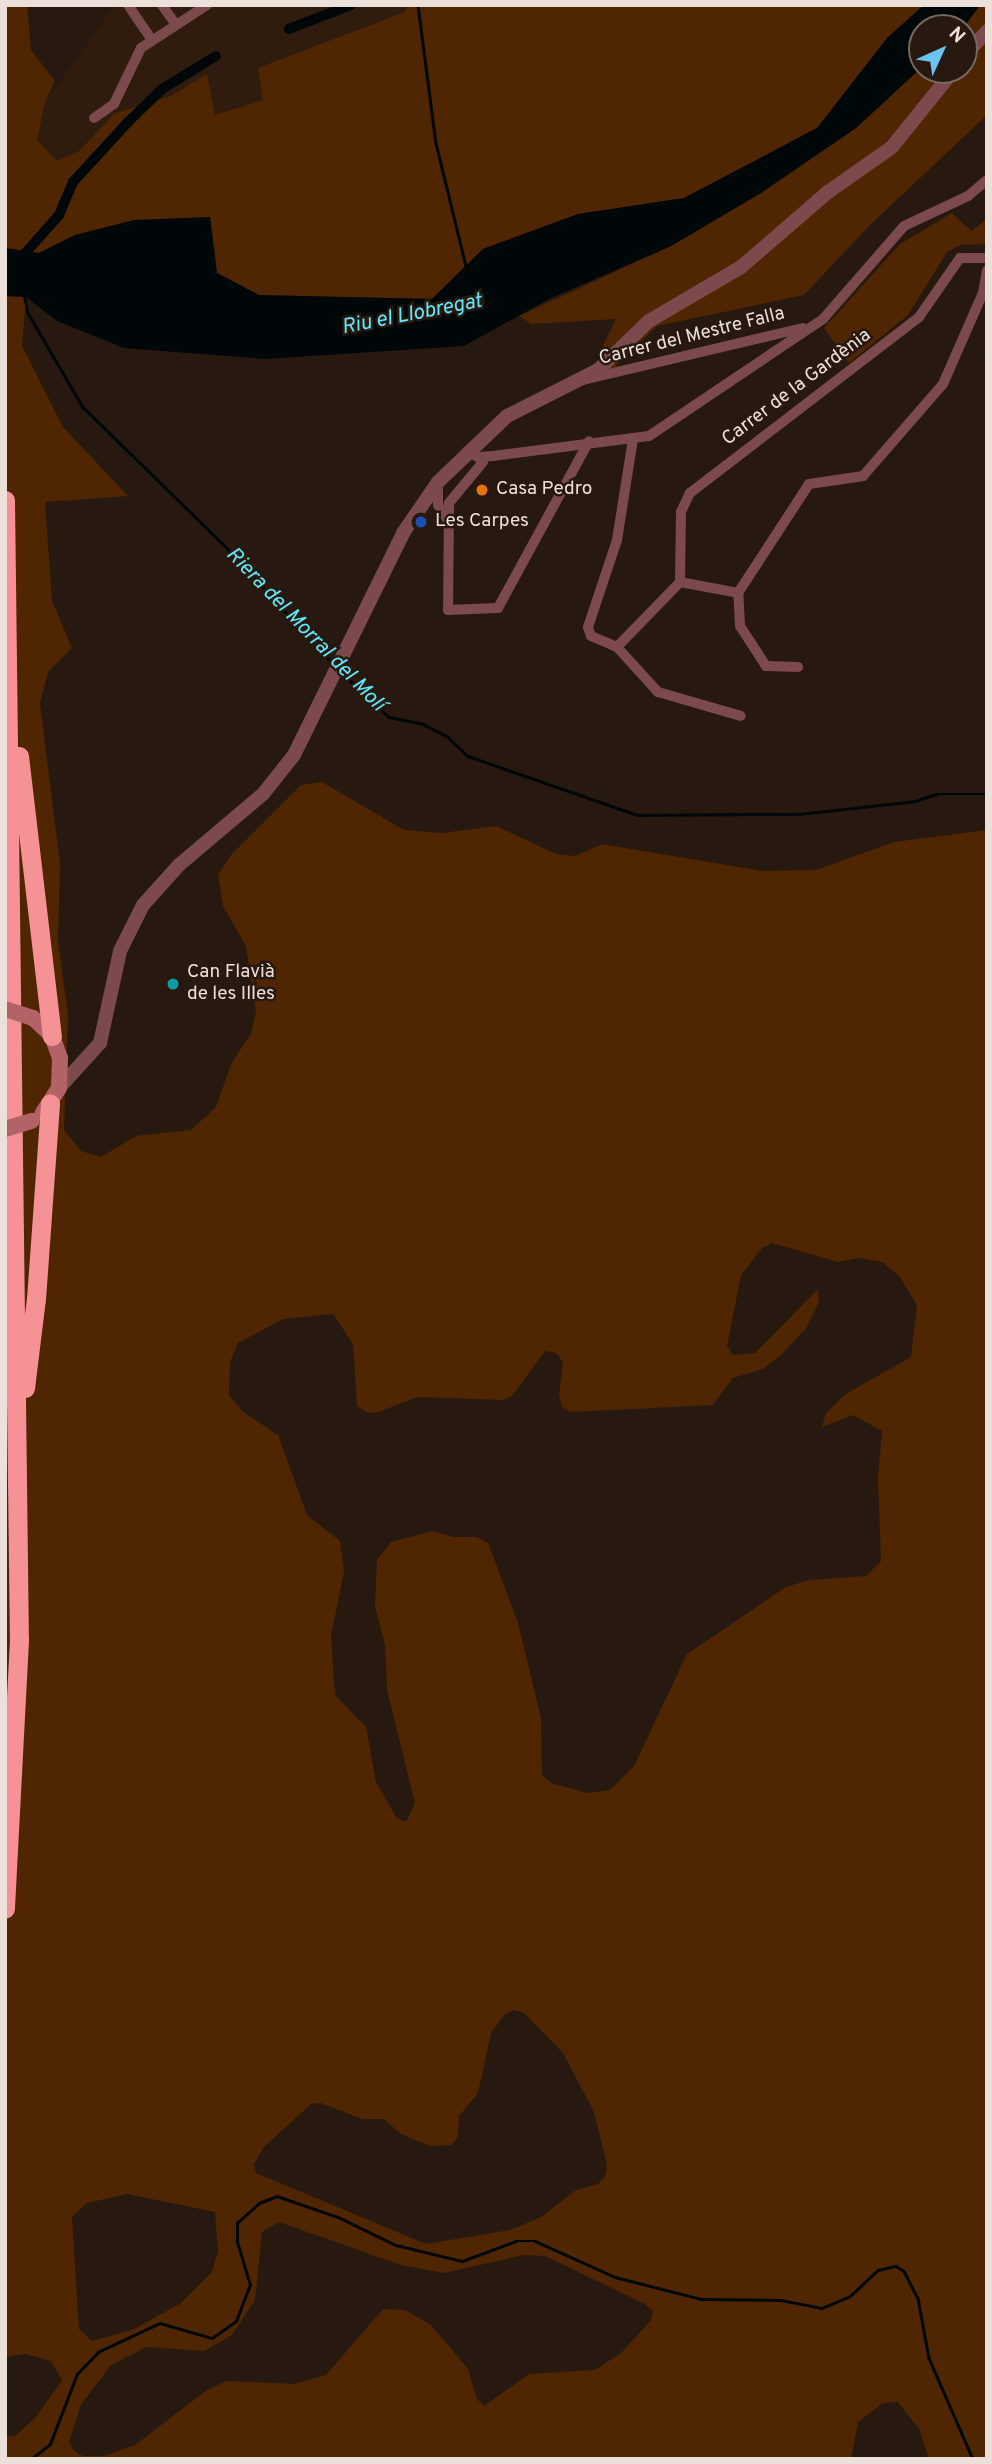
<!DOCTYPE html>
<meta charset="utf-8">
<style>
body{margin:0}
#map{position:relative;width:992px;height:2464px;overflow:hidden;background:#27190f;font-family:Overpass,sans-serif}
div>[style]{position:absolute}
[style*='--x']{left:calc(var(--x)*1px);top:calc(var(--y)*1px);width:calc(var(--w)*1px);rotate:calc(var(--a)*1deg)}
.built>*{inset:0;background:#301c0e}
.green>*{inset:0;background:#4f2601}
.water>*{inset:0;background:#000708}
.stream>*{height:2.5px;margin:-1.25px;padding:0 1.25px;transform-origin:1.25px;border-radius:1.25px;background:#000708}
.canal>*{height:10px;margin:-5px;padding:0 5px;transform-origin:5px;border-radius:5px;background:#000708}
.minor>*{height:10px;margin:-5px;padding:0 5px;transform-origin:5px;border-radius:5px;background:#7c4a4c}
.tertiary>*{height:14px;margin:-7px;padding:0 7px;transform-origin:7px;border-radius:7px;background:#7c4a4c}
.secondary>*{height:16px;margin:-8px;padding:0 8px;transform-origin:8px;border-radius:8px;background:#b36367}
.motorway>*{height:19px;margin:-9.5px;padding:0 9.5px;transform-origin:9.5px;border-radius:9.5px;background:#f59296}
.secondary-bridge>*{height:16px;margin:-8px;padding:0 8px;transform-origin:8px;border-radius:8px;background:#b36367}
.dots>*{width:19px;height:19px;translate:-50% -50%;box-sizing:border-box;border:4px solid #27190f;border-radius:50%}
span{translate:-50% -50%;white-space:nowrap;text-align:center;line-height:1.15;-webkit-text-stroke:5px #27190f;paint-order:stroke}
.street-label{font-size:19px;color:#ebe1da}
.poi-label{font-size:19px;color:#ebe1da}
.left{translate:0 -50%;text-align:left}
.water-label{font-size:21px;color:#60e9fc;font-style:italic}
.frame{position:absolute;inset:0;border:7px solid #ebe1da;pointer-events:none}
.north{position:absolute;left:908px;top:14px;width:70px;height:70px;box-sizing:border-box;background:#27190f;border:2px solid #756960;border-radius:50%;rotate:45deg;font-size:19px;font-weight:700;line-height:28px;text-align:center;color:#ebe1da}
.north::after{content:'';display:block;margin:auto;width:24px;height:32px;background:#6bc3f2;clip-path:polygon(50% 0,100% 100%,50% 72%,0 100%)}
</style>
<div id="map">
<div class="built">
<div style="clip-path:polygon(115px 5px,408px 5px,406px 12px,264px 100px,215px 115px,207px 74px,171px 96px,115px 113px,79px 151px,57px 161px,36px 140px,45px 102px)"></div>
</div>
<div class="green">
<div style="clip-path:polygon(5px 5px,27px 5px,31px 50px,55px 81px,45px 102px,37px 140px,57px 161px,79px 151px,115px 113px,171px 96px,207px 74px,215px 115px,263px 100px,258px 68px,405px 12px,408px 5px,924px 5px,888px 37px,817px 128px,684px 198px,578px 214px,483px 249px,432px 299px,259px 295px,217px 273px,210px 218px,75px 235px,39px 253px,5px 248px)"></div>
<div style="clip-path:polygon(980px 5px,987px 5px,987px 115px,870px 225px,804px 295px,657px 326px,612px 370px,600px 352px,616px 319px,531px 324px,519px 316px,671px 246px,761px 193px,856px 128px,922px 67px,964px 70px,963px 28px)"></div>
<div style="clip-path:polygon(952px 213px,971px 231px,987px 219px,987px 244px,960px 245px,947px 252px,908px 315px,849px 363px,824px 328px,900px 244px)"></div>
<div style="clip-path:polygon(evenodd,5px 296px,26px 297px,22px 346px,63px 427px,128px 496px,45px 502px,52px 601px,72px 648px,48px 672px,40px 703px,60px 864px,58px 941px,68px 1015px,64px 1130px,81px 1151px,101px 1157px,136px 1136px,191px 1130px,216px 1107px,232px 1062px,251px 1034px,256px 1012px,246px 946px,223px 906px,218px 875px,231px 855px,301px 785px,322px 782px,404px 830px,442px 833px,496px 826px,556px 854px,575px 856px,602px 844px,763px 871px,816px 870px,894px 842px,987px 830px,987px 2459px,929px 2459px,919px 2429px,898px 2402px,883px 2403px,858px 2422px,851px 2459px,5px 2459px,5px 2435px,14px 2437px,36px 2417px,62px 2380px,51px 2361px,25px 2354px,5px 2357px,5px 296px,772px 1243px,838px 1262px,859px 1258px,882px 1262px,899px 1276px,917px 1305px,911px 1357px,846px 1394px,826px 1413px,822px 1427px,853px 1415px,882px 1431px,878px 1478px,881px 1561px,866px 1576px,809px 1580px,786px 1587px,687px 1654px,634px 1766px,610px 1790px,587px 1793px,551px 1783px,542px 1775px,541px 1718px,518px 1623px,488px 1543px,477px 1537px,454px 1537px,432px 1531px,391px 1542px,377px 1560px,375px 1606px,385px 1645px,387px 1690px,415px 1803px,406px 1822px,396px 1817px,376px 1782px,366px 1727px,335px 1695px,331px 1636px,344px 1572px,340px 1541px,307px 1515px,278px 1435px,243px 1412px,229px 1395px,230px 1362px,238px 1343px,283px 1319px,333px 1314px,353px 1344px,357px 1406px,366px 1412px,376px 1413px,417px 1397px,503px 1400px,512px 1396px,545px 1351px,556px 1353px,563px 1362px,559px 1395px,562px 1407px,571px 1412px,713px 1405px,733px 1378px,763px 1369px,781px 1355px,807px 1327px,819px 1301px,818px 1289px,755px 1353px,733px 1355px,727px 1346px,741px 1275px,762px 1248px,772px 1243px,5px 296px,514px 2010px,524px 2013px,563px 2053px,594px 2112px,607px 2165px,605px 2177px,598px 2184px,576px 2190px,541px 2217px,510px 2230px,426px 2244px,256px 2173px,254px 2164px,264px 2147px,311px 2104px,321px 2103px,362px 2119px,384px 2119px,401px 2134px,430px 2146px,451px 2145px,458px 2137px,459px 2116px,478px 2093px,491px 2033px,505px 2014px,514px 2010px,5px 296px,127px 2194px,215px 2212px,218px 2252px,211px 2273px,181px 2303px,134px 2329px,92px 2341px,79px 2329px,72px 2217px,87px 2203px,127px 2194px,5px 296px,279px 2222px,401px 2265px,444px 2273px,524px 2255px,545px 2256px,645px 2304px,653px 2311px,651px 2320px,621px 2353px,595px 2370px,529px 2374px,484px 2406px,477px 2399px,468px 2369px,431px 2325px,405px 2310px,383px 2309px,326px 2375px,294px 2384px,226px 2381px,207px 2390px,135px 2445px,104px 2456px,83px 2456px,74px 2451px,69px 2442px,81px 2405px,111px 2365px,147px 2347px,204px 2351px,232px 2335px,255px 2300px,262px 2232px,279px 2222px)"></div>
</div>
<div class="water">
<div style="clip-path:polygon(924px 5px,980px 5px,963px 28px,922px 28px,922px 67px,856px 128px,761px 193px,671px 246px,549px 299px,464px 346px,265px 359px,124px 348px,57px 321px,26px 297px,5px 296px,5px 248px,39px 253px,75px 235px,134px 220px,210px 217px,217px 273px,259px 295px,432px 299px,483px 249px,578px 214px,684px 198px,817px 128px,888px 37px)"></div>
</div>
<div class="stream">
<div style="--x:418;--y:5;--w:139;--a:82.6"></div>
<div style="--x:436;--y:143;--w:127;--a:76.3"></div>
<div style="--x:24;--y:294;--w:19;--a:78"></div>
<div style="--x:28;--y:313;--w:109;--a:59.7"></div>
<div style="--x:83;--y:407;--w:204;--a:44.4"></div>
<div style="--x:229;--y:550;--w:154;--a:47.6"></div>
<div style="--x:340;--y:671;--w:67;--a:43.2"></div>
<div style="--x:389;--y:717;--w:33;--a:11"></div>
<div style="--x:421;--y:723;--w:30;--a:27"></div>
<div style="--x:448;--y:737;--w:28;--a:44"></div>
<div style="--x:468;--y:756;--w:179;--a:19.2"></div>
<div style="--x:637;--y:815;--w:162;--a:-0.4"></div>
<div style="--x:799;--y:814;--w:117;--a:-6.4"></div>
<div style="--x:915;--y:801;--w:23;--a:-18"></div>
<div style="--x:937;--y:794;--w:50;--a:0"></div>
<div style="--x:31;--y:2459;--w:24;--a:-38"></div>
<div style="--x:50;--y:2444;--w:75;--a:-68.9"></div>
<div style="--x:77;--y:2374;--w:30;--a:-46"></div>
<div style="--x:98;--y:2352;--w:68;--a:-25.1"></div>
<div style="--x:160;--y:2323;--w:54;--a:16.1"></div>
<div style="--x:212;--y:2338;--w:29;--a:-35"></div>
<div style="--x:236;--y:2321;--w:39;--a:-69"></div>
<div style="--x:250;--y:2285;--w:45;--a:-106.8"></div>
<div style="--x:237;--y:2242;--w:19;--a:-90"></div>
<div style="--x:237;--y:2223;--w:30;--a:-42"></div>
<div style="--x:259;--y:2203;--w:19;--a:-21"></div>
<div style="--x:277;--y:2196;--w:65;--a:19"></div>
<div style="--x:338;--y:2217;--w:64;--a:25.8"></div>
<div style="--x:396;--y:2245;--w:68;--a:13.6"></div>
<div style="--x:462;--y:2261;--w:58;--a:-20.3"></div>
<div style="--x:516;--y:2241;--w:19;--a:0"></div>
<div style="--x:535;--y:2241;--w:88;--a:24.2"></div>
<div style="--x:615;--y:2277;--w:89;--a:14.3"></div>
<div style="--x:701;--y:2299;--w:80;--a:0.7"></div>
<div style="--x:781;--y:2300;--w:42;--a:11"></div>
<div style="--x:822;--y:2308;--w:30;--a:-23"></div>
<div style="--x:850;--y:2296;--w:38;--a:-43"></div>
<div style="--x:878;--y:2270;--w:18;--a:-13"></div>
<div style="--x:896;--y:2266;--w:9;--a:32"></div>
<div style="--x:904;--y:2271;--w:30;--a:63"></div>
<div style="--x:918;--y:2298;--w:61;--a:79.6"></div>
<div style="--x:929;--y:2358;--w:110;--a:66.5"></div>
</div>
<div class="canal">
<div style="--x:289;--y:29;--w:66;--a:-21.2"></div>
<div style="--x:20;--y:259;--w:59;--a:-48.4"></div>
<div style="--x:59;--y:215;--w:36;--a:-67"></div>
<div style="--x:73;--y:182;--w:81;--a:-47.5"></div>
<div style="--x:128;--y:122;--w:47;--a:-44.1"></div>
<div style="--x:162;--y:89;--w:63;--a:-31.4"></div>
</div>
<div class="minor">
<div style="--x:128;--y:5;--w:42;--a:55.6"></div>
<div style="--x:162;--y:5;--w:24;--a:55"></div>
<div style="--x:94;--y:118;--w:24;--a:-35"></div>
<div style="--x:114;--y:104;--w:62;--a:-64.3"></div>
<div style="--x:141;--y:48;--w:79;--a:-33.1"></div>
<div style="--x:583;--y:380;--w:226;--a:-13.3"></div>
<div style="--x:633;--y:439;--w:102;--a:99"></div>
<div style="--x:617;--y:540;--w:92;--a:108.4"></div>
<div style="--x:588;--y:627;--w:9;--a:72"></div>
<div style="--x:591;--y:636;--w:28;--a:23"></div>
<div style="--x:617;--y:647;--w:61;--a:47.7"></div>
<div style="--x:658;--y:692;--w:86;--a:16.1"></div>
<div style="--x:467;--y:451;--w:13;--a:29"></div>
<div style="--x:478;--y:457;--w:15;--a:-4"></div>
<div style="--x:493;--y:456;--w:157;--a:-7.3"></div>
<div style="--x:649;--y:436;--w:210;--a:-33.9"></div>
<div style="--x:823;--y:319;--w:123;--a:-48.9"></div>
<div style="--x:904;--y:226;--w:71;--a:-25.1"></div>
<div style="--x:968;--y:196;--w:25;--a:-40"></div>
<div style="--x:483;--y:462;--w:53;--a:129.7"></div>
<div style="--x:449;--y:503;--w:107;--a:90.5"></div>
<div style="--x:448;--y:610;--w:50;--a:-2.3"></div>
<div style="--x:498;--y:608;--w:190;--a:-61.4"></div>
<div style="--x:438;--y:482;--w:23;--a:90"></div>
<div style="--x:438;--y:505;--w:17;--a:57"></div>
<div style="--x:680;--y:582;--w:70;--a:-89.2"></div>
<div style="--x:681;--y:512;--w:21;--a:-65"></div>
<div style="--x:690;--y:493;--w:289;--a:-37.5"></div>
<div style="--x:919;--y:317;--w:72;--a:-55.2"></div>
<div style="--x:960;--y:258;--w:27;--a:0"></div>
<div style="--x:617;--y:647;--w:91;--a:-45.9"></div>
<div style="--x:680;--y:582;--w:59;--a:10.7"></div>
<div style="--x:798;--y:667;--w:32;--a:-178"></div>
<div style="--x:766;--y:666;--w:48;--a:-123"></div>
<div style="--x:740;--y:626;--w:33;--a:-93"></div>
<div style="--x:738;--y:593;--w:130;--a:-56.9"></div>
<div style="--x:809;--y:484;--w:55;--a:-8.4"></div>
<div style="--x:863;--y:476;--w:122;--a:-49"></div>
<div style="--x:943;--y:384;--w:99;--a:-66.3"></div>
<div style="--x:983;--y:293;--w:23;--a:-80"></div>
</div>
<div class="tertiary">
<div style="--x:964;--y:56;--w:34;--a:-47"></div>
<div style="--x:59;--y:1088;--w:61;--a:-47.7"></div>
<div style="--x:100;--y:1043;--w:94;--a:-77.7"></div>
<div style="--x:120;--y:951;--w:51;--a:-63.4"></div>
<div style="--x:143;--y:905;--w:54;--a:-48"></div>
<div style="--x:179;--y:865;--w:110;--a:-40.2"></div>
<div style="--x:263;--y:794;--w:50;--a:-51.5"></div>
<div style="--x:294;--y:755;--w:247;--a:-63.8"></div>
<div style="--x:403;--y:533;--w:62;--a:-55.5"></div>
<div style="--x:438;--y:482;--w:95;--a:-43.7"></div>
<div style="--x:507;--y:416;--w:102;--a:-26.8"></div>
<div style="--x:598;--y:370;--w:71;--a:-43.9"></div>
<div style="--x:649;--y:321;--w:107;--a:-30.4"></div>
<div style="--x:741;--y:267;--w:115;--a:-40.8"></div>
<div style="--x:828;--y:192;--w:78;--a:-35.1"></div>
<div style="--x:892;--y:147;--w:99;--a:-51.2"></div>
</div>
<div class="secondary">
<div style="--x:33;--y:1018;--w:26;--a:43"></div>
<div style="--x:52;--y:1036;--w:23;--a:70"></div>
<div style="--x:60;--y:1058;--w:30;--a:92"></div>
<div style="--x:59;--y:1088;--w:30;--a:123"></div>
</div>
<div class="motorway">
<div style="--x:5;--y:500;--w:1140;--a:89.3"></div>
<div style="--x:19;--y:1640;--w:269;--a:93"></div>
<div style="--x:19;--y:756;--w:282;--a:83.3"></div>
<div style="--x:25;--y:1388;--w:90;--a:-83"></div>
<div style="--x:36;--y:1299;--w:196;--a:-85.9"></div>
</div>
<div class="secondary-bridge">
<div style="--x:5;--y:1009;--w:29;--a:18"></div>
<div style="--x:5;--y:1129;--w:28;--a:-17"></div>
</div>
<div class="dots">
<div style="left:482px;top:490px;background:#e8710a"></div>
<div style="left:421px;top:522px;background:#1a4fb4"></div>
<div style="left:173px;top:984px;background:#0f9aa8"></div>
</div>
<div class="street-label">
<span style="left:692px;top:337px;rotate:-14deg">Carrer del Mestre Falla</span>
<span style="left:797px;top:388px;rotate:-37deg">Carrer de la Gardènia</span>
</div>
<div class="poi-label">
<span class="left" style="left:496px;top:490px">Casa Pedro</span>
<span class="left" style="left:435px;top:522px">Les Carpes</span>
<span class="left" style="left:187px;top:984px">Can Flavià<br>de les Illes</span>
</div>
<div class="water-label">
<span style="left:412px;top:315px;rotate:-11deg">Riu el Llobregat</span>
<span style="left:305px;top:630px;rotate:46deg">Riera del Morral del Molí</span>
</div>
<div class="frame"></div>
<div class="north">N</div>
</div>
